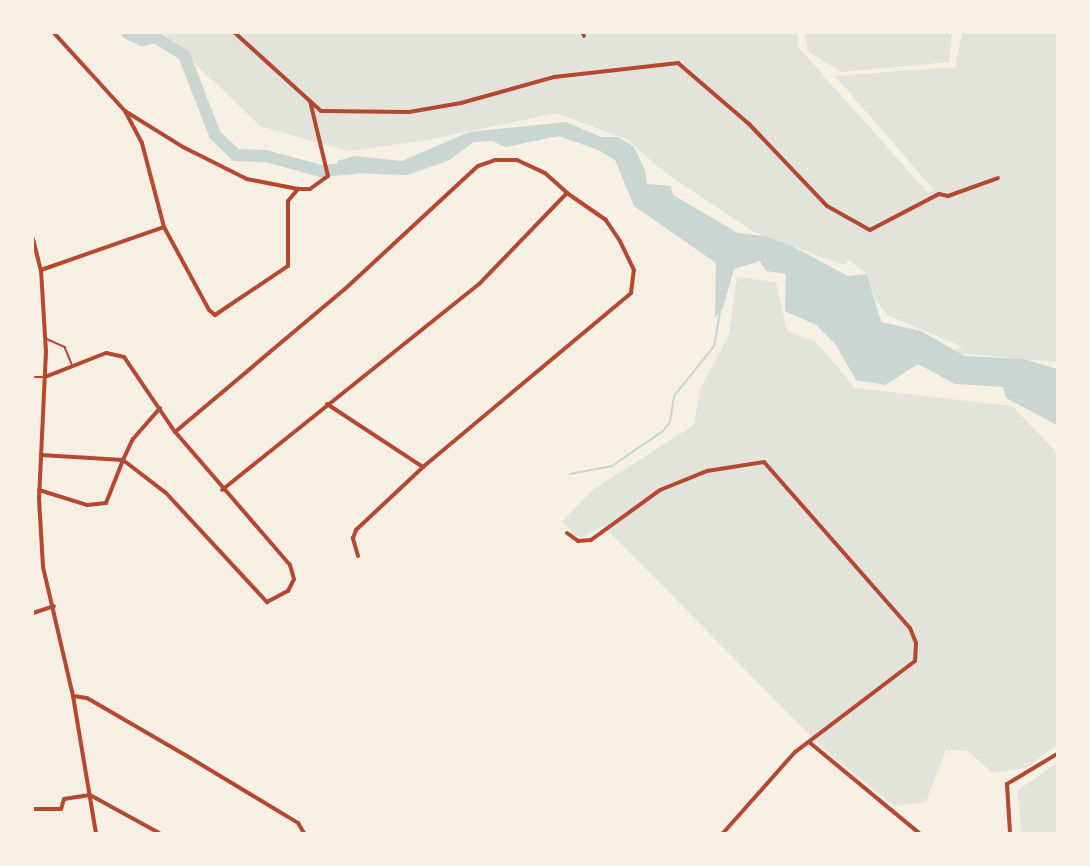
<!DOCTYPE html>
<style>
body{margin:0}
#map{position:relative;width:1090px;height:866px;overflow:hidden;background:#f6efe4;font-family:Lora,serif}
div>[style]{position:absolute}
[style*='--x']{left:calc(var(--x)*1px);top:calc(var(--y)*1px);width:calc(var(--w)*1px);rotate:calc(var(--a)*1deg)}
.green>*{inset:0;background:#e2e4dc}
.water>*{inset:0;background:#c9d6d2}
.stream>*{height:2px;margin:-1px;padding:0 1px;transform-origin:1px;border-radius:1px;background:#c9d6d2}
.river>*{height:12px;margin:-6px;padding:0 6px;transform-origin:6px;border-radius:6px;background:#c9d6d2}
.service>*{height:1.5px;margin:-0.75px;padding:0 0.75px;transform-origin:0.75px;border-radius:0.75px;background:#b5482f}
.minor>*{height:4px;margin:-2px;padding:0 2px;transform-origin:2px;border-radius:2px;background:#b5482f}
span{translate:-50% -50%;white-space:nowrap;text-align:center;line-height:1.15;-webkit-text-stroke:5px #f6efe4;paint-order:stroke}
.frame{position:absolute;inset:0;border:34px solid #f6efe4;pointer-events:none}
</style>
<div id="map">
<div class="green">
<div style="clip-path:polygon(163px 33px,797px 33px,798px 47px,928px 193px,934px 190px,835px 76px,955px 67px,962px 33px,1057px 33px,1057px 362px,957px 353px,955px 349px,963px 347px,887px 315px,876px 300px,867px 274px,848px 260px,844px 265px,754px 232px,667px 174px,626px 139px,556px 113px,428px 140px,348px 151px,260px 126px)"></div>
<div style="clip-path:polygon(804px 33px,952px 33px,949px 62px,841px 72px,808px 51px)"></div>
<div style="clip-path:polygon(737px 277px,776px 282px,787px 331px,816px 342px,855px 388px,1012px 406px,1057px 453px,1057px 745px,1026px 768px,993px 773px,968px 751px,946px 750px,926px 802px,894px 806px,822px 747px,603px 526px,580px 538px,562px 522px,594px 489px,694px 425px,700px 389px,729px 334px)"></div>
<div style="clip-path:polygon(1057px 763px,1057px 833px,1022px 833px,1017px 791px)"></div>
</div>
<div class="water">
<div style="clip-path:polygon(566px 122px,601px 137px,618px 137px,634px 147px,645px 170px,647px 184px,671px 186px,673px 195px,738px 233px,765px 236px,792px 246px,848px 276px,867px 274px,881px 322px,921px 331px,965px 356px,1024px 359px,1057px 369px,1057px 425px,1006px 398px,1003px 387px,955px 384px,918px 364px,885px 385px,856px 380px,836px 345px,816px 325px,785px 311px,786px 274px,766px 271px,760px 261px,734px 269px,723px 308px,715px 318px,716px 263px,634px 206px,615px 160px,598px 150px,559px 136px,506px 147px,492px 141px,474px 142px,448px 161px,407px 175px,349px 173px,339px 169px,337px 161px,355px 156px,402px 161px,469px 132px)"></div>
</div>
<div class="stream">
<div style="--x:570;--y:474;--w:43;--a:-10.8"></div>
<div style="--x:612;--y:466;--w:62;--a:-34.5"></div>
<div style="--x:663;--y:431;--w:11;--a:-52"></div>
<div style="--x:670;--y:422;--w:26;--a:-81"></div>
<div style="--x:674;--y:396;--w:64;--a:-51.3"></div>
<div style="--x:714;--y:346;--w:39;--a:-80"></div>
</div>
<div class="river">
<div style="--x:127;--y:33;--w:17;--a:25"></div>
<div style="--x:142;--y:40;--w:13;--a:-13"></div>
<div style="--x:155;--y:37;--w:34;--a:32"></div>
<div style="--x:184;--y:55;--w:86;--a:68.8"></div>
<div style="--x:215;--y:135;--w:29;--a:44"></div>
<div style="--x:236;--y:155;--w:30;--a:2"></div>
<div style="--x:266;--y:156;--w:57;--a:15.3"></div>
<div style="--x:321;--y:171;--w:32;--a:-5"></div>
</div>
<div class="service">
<div style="--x:47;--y:339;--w:20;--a:24"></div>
<div style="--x:65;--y:347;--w:18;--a:68"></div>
<div style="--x:33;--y:377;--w:11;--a:0"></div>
</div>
<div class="minor">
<div style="--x:235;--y:33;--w:116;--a:42.2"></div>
<div style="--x:321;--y:111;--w:88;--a:0.7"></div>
<div style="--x:409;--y:112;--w:53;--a:-9.8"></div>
<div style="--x:461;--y:103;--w:97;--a:-15.6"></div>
<div style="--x:554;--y:77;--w:125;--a:-6.4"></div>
<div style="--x:678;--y:63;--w:94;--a:40.7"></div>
<div style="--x:749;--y:124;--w:113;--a:46.4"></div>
<div style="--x:827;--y:206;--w:49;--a:29.2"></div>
<div style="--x:870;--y:230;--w:78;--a:-27.6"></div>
<div style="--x:939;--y:194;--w:9;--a:13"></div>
<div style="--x:948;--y:196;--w:53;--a:-19.8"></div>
<div style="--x:583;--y:33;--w:3;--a:72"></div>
<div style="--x:125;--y:111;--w:68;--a:31.8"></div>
<div style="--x:183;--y:147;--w:72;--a:26.6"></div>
<div style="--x:247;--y:179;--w:52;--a:11.1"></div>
<div style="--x:164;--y:227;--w:94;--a:61.5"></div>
<div style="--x:209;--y:310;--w:8;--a:40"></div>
<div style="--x:215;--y:315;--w:88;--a:-33.9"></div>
<div style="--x:288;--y:266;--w:65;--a:-90"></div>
<div style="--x:288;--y:201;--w:16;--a:-50"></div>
<div style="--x:298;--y:189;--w:12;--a:0"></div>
<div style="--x:310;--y:189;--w:22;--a:-36"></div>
<div style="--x:328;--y:176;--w:77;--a:-103.5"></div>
<div style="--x:33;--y:239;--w:32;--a:76"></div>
<div style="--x:41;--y:270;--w:81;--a:86.5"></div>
<div style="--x:46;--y:351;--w:148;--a:92.7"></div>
<div style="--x:39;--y:499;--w:68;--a:86.6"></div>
<div style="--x:43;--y:567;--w:132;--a:76.9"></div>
<div style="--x:73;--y:696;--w:139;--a:80.5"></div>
<div style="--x:41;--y:270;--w:130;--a:-19.3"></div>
<div style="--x:164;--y:227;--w:87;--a:-104.7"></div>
<div style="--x:142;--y:143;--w:36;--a:-118"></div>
<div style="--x:125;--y:111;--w:105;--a:-132.3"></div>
<div style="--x:327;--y:404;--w:115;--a:33.3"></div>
<div style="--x:175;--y:432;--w:222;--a:-40.1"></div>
<div style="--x:345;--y:289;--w:181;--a:-42.8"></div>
<div style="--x:478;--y:166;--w:18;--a:-19"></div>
<div style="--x:495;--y:160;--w:22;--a:0"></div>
<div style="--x:517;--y:160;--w:31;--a:25"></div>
<div style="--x:545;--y:173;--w:30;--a:42"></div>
<div style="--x:567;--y:193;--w:127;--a:134"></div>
<div style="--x:479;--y:284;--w:329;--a:141.3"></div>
<div style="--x:41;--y:455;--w:82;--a:3.5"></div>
<div style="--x:123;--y:460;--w:23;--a:-65"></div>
<div style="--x:133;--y:439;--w:41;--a:-48.9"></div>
<div style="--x:39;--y:490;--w:50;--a:17.4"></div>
<div style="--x:87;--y:505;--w:19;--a:-6"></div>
<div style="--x:106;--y:503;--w:46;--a:-68.4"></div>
<div style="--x:123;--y:460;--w:54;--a:37.5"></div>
<div style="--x:166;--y:493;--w:149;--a:47.2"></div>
<div style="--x:267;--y:602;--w:24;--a:-28"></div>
<div style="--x:288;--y:591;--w:13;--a:-63"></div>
<div style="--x:294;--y:579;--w:15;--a:-106"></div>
<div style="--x:290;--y:565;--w:176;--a:-130.8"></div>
<div style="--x:175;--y:432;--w:91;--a:-124.2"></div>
<div style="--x:124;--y:357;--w:18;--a:-167"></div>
<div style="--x:106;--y:353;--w:66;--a:158.5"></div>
<div style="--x:567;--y:533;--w:14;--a:36"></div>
<div style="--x:578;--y:541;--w:13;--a:-4"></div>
<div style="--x:591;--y:540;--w:85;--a:-35.9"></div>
<div style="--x:660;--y:490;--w:51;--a:-22"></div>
<div style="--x:707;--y:471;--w:58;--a:-9"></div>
<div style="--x:764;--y:462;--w:221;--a:48.7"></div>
<div style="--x:910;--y:628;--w:16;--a:68"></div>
<div style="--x:916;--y:643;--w:18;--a:93"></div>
<div style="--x:915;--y:661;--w:151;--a:142.8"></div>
<div style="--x:795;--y:752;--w:108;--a:131.6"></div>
<div style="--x:358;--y:556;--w:19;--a:-106"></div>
<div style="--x:353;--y:538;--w:9;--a:-69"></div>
<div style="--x:356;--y:530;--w:92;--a:-43.2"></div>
<div style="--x:423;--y:467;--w:271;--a:-39.9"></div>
<div style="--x:631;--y:293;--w:23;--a:-83"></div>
<div style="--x:634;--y:270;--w:32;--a:-116"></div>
<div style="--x:620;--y:241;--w:25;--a:-124"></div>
<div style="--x:606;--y:220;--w:47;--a:-145.3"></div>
<div style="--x:33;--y:613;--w:22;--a:-18"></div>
<div style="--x:73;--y:696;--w:14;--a:8"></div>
<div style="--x:87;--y:698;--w:116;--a:30.1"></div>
<div style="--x:187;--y:756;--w:130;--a:31.1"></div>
<div style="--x:298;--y:823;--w:12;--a:59"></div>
<div style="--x:809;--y:742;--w:143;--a:39.6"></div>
<div style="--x:33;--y:809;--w:28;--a:0"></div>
<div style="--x:61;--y:809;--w:10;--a:-73"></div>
<div style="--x:64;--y:799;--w:26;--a:-9"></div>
<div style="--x:90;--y:795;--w:79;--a:28.8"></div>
<div style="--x:1010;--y:833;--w:49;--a:-93.5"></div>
<div style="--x:1007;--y:784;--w:58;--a:-31"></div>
</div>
<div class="frame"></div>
</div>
